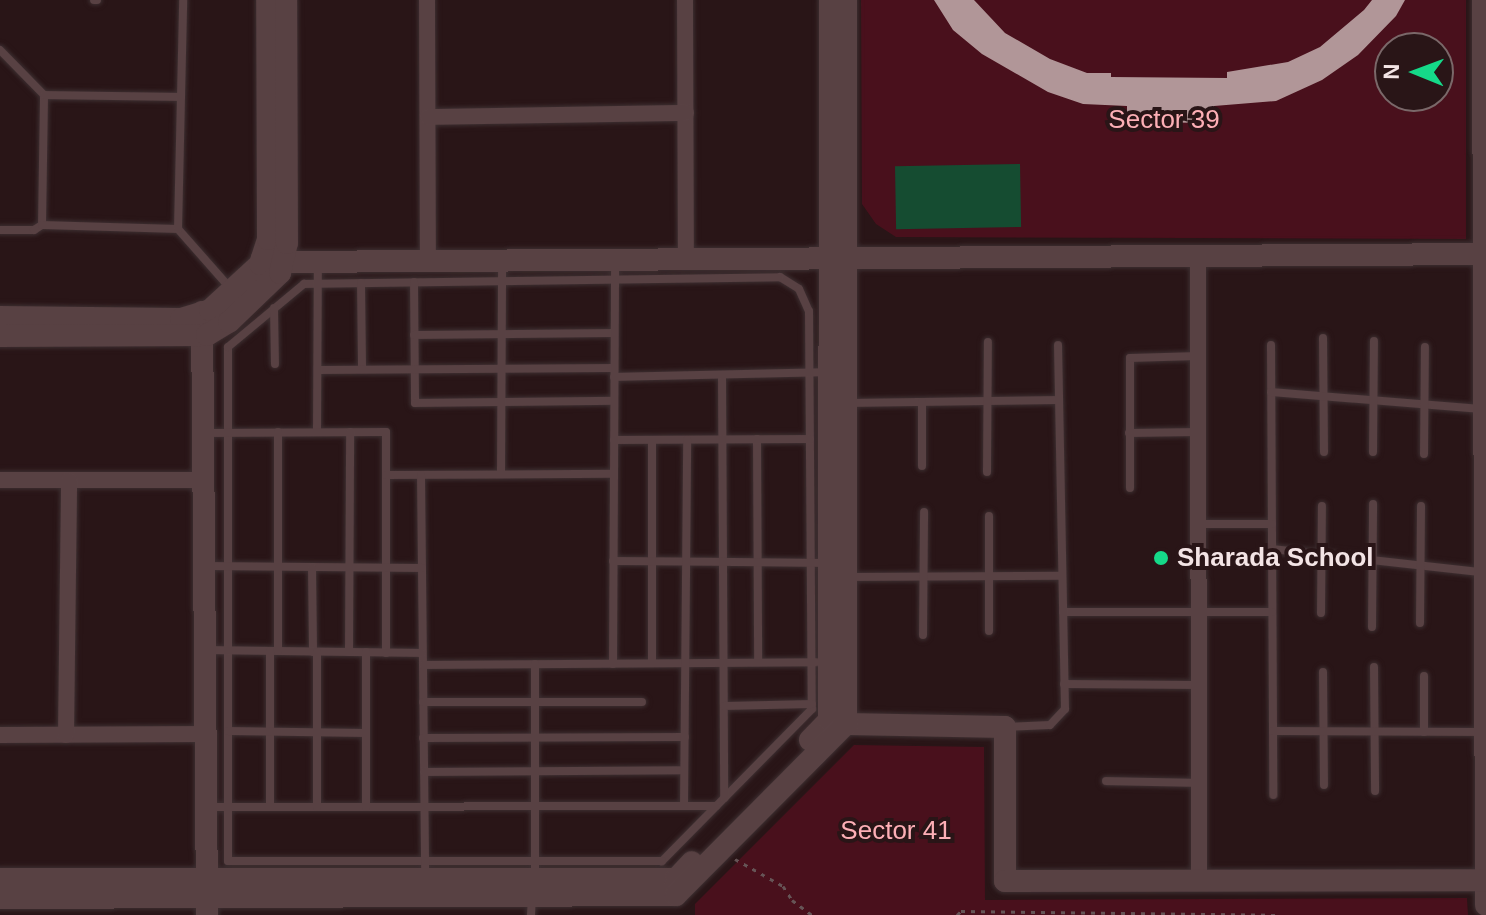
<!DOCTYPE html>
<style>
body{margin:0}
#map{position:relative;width:1486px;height:915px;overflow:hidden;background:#291517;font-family:Arial,sans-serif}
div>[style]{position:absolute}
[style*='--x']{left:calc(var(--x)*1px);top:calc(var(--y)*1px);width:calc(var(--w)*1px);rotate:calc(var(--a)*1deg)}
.green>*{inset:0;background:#49101c}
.water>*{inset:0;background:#154c31;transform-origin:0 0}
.building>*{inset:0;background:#b19698}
.path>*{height:3px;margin-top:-1.5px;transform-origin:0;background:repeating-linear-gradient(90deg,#665456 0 4px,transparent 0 10px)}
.roads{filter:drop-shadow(0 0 2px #3d2f31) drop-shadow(0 0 2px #3d2f31)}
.lane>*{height:8px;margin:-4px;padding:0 4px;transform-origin:4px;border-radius:4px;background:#584143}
.street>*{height:16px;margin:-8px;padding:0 8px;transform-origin:8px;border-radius:8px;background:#584143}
.secondary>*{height:22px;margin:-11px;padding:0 11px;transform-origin:11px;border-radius:11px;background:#584143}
.dots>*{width:22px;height:22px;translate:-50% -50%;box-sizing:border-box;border:4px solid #291517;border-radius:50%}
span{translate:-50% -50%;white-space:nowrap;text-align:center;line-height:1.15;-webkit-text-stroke:8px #291517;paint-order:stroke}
.park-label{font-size:26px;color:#fdafb6}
.poi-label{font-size:26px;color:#f3e4e5;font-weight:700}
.left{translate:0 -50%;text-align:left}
.north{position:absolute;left:1374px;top:32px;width:80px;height:80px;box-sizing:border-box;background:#291517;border:2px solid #7a6869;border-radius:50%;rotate:271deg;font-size:22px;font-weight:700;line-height:32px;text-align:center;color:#f3e4e5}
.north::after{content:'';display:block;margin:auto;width:28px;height:36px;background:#15d989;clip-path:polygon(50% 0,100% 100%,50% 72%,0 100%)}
</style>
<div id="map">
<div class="green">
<div style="clip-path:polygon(evenodd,861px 0,1466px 0,1466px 239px,896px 237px,876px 224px,862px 204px,861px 0,1390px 48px,1438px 48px,1438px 96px,1390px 96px,1390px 48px)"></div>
<div style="clip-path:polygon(854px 745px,984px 747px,985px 900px,1467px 898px,1468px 915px,695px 915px,695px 904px)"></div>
</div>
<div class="water">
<div style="left:1020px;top:164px;width:63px;height:125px;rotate:89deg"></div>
</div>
<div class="building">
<div style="clip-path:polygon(934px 0,974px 0,1005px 33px,1050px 59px,1087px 73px,1111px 73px,1111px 77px,1227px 78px,1227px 72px,1288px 62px,1320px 47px,1364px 10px,1372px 0,1405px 0,1396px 16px,1358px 55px,1322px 80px,1276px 101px,1214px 106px,1214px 123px,1127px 122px,1127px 106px,1083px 104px,1048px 92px,982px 54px,953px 30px)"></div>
</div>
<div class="path">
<div style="--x:735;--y:859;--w:55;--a:29.4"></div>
<div style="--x:783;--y:886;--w:17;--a:57"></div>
<div style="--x:792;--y:900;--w:25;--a:37"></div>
<div style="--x:957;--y:915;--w:6;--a:-45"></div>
<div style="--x:961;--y:911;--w:315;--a:0.7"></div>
</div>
<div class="roads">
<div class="lane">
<div style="--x:94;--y:0;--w:3;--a:0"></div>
<div style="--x:0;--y:50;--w:63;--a:45.6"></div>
<div style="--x:42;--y:225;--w:130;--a:-89.1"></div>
<div style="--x:44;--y:95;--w:137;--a:0.8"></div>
<div style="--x:178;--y:229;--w:79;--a:48.6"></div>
<div style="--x:0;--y:230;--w:34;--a:0"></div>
<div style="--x:34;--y:230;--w:9;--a:-32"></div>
<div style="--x:42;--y:225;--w:136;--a:1.7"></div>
<div style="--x:178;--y:229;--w:229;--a:-88.7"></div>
<div style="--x:780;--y:277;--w:22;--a:32"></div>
<div style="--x:799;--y:289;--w:24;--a:66"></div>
<div style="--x:809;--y:311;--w:398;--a:89.6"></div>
<div style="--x:812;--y:709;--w:214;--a:134.6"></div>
<div style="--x:662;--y:861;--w:434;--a:180"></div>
<div style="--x:228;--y:861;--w:514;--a:-90"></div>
<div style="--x:228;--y:347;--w:99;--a:-39.7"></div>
<div style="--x:304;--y:284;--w:476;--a:-0.8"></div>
<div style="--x:414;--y:282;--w:121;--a:89.5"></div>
<div style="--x:415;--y:403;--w:199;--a:-0.6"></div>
<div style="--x:361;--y:283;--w:86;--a:89.3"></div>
<div style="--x:274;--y:308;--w:56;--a:89"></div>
<div style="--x:414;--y:335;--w:200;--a:-0.6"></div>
<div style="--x:1323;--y:338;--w:114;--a:89.5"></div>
<div style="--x:1271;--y:345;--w:450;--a:89.7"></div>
<div style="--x:318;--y:370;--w:296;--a:-0.4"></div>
<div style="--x:722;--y:375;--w:423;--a:89.7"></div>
<div style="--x:614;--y:377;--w:215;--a:-1.3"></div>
<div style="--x:1271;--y:392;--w:211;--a:4.6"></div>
<div style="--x:847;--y:403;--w:212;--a:-0.8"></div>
<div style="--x:317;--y:432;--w:167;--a:-89.7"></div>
<div style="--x:204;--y:433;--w:182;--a:-0.3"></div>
<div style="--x:386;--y:432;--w:221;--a:90"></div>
<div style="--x:1129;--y:433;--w:69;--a:-0.8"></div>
<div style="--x:757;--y:439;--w:223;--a:89.7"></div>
<div style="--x:614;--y:440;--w:196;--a:-0.3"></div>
<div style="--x:652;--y:440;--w:223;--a:90"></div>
<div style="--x:1373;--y:452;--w:111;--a:-89.5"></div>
<div style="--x:1424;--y:454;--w:107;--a:-89.5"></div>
<div style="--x:922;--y:466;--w:64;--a:-90"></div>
<div style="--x:987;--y:472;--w:130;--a:-89.6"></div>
<div style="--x:501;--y:474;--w:211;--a:-89.7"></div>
<div style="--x:386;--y:475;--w:228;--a:-0.3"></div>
<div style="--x:421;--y:475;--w:403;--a:89.4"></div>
<div style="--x:1130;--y:488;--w:130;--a:-90"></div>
<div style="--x:1130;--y:358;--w:68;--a:-1.7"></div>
<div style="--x:1199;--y:524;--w:73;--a:0"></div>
<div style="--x:1272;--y:549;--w:211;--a:6.3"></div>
<div style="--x:613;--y:561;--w:216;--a:0.5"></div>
<div style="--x:206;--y:566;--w:216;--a:0.5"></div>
<div style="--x:312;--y:567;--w:85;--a:89.3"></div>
<div style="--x:847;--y:577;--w:215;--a:-0.3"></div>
<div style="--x:1063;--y:612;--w:209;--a:0"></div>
<div style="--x:1321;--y:613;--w:107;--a:-89.5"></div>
<div style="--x:1420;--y:623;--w:117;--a:-89.5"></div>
<div style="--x:1372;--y:627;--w:123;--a:-89.5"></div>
<div style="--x:989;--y:631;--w:115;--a:-90"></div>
<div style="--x:923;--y:635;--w:123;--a:-89.5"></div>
<div style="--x:207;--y:650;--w:215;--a:0.8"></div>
<div style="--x:270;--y:651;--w:156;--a:90"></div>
<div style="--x:278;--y:651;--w:219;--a:-90"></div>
<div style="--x:349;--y:652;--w:220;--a:-89.7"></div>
<div style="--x:613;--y:664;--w:404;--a:-89.7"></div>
<div style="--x:423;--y:665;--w:393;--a:-0.4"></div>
<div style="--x:1374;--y:667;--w:124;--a:89.5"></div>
<div style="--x:1323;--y:672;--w:113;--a:89.5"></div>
<div style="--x:1064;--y:684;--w:135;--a:0.4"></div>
<div style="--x:423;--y:702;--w:219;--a:0"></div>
<div style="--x:724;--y:706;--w:88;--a:-1.3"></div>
<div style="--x:1005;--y:727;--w:45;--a:-2.5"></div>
<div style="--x:1050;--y:725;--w:22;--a:-47"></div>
<div style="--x:1065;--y:709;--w:364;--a:-91.1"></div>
<div style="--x:228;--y:731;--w:138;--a:0.8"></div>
<div style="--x:1273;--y:731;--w:211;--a:0.3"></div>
<div style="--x:1424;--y:732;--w:56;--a:-90"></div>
<div style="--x:423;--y:738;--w:262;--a:-0.2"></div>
<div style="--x:424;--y:772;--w:260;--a:-0.4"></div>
<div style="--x:1106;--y:781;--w:93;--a:1.2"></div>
<div style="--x:684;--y:806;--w:366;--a:-89.5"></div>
<div style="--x:208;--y:807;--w:508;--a:-0.11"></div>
<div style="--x:317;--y:807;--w:155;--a:-90"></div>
<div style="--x:366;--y:807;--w:155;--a:-90"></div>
<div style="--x:535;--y:878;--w:214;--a:-90"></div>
<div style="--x:531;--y:915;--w:19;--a:-87"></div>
</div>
<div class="street">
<div style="--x:427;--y:0;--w:260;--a:89.8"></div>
<div style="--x:685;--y:0;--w:259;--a:89.8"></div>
<div style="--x:428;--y:117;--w:258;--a:-0.9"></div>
<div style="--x:1198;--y:255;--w:626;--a:89.91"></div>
<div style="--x:0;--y:480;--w:205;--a:0"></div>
<div style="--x:0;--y:735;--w:207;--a:-0.3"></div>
<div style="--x:66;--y:735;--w:255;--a:-89.3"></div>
</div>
<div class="secondary">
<div style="--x:1483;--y:0;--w:905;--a:89.81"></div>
<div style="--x:262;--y:258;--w:21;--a:11"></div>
<div style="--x:283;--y:262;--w:1203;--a:-0.38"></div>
<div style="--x:202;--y:312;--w:603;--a:89.52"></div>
<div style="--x:0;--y:317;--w:181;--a:0.6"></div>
<div style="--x:181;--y:319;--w:30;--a:-17"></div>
<div style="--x:210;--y:310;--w:68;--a:-42.6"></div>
<div style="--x:260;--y:264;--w:26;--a:-72"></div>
<div style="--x:268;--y:239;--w:239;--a:-90.2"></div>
<div style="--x:0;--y:336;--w:207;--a:-0.3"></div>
<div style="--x:207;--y:335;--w:26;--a:-31"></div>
<div style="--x:229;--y:322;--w:71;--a:-43.9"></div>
<div style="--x:280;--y:273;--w:31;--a:-77"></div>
<div style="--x:287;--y:243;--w:243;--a:-90.2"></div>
<div style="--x:834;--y:721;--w:12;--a:14"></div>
<div style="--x:846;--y:724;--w:159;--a:1.1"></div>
<div style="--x:1005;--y:727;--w:154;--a:90"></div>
<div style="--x:1005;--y:881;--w:481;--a:-0.1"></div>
<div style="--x:810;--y:740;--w:28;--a:-46"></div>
<div style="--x:829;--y:720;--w:720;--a:-89.92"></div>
<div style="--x:0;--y:879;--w:676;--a:0"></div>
<div style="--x:676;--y:879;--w:23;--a:-47"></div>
<div style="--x:0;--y:898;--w:676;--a:-0.25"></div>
<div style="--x:676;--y:895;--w:241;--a:-45.2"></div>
<div style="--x:846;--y:724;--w:724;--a:-90"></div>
</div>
</div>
<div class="dots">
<div style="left:1161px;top:558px;background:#15d989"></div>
</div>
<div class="park-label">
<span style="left:1164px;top:120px">Sector 39</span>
<span style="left:896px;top:831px">Sector 41</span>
</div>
<div class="poi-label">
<span class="left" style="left:1177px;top:558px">Sharada School</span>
</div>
<div class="north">N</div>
</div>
